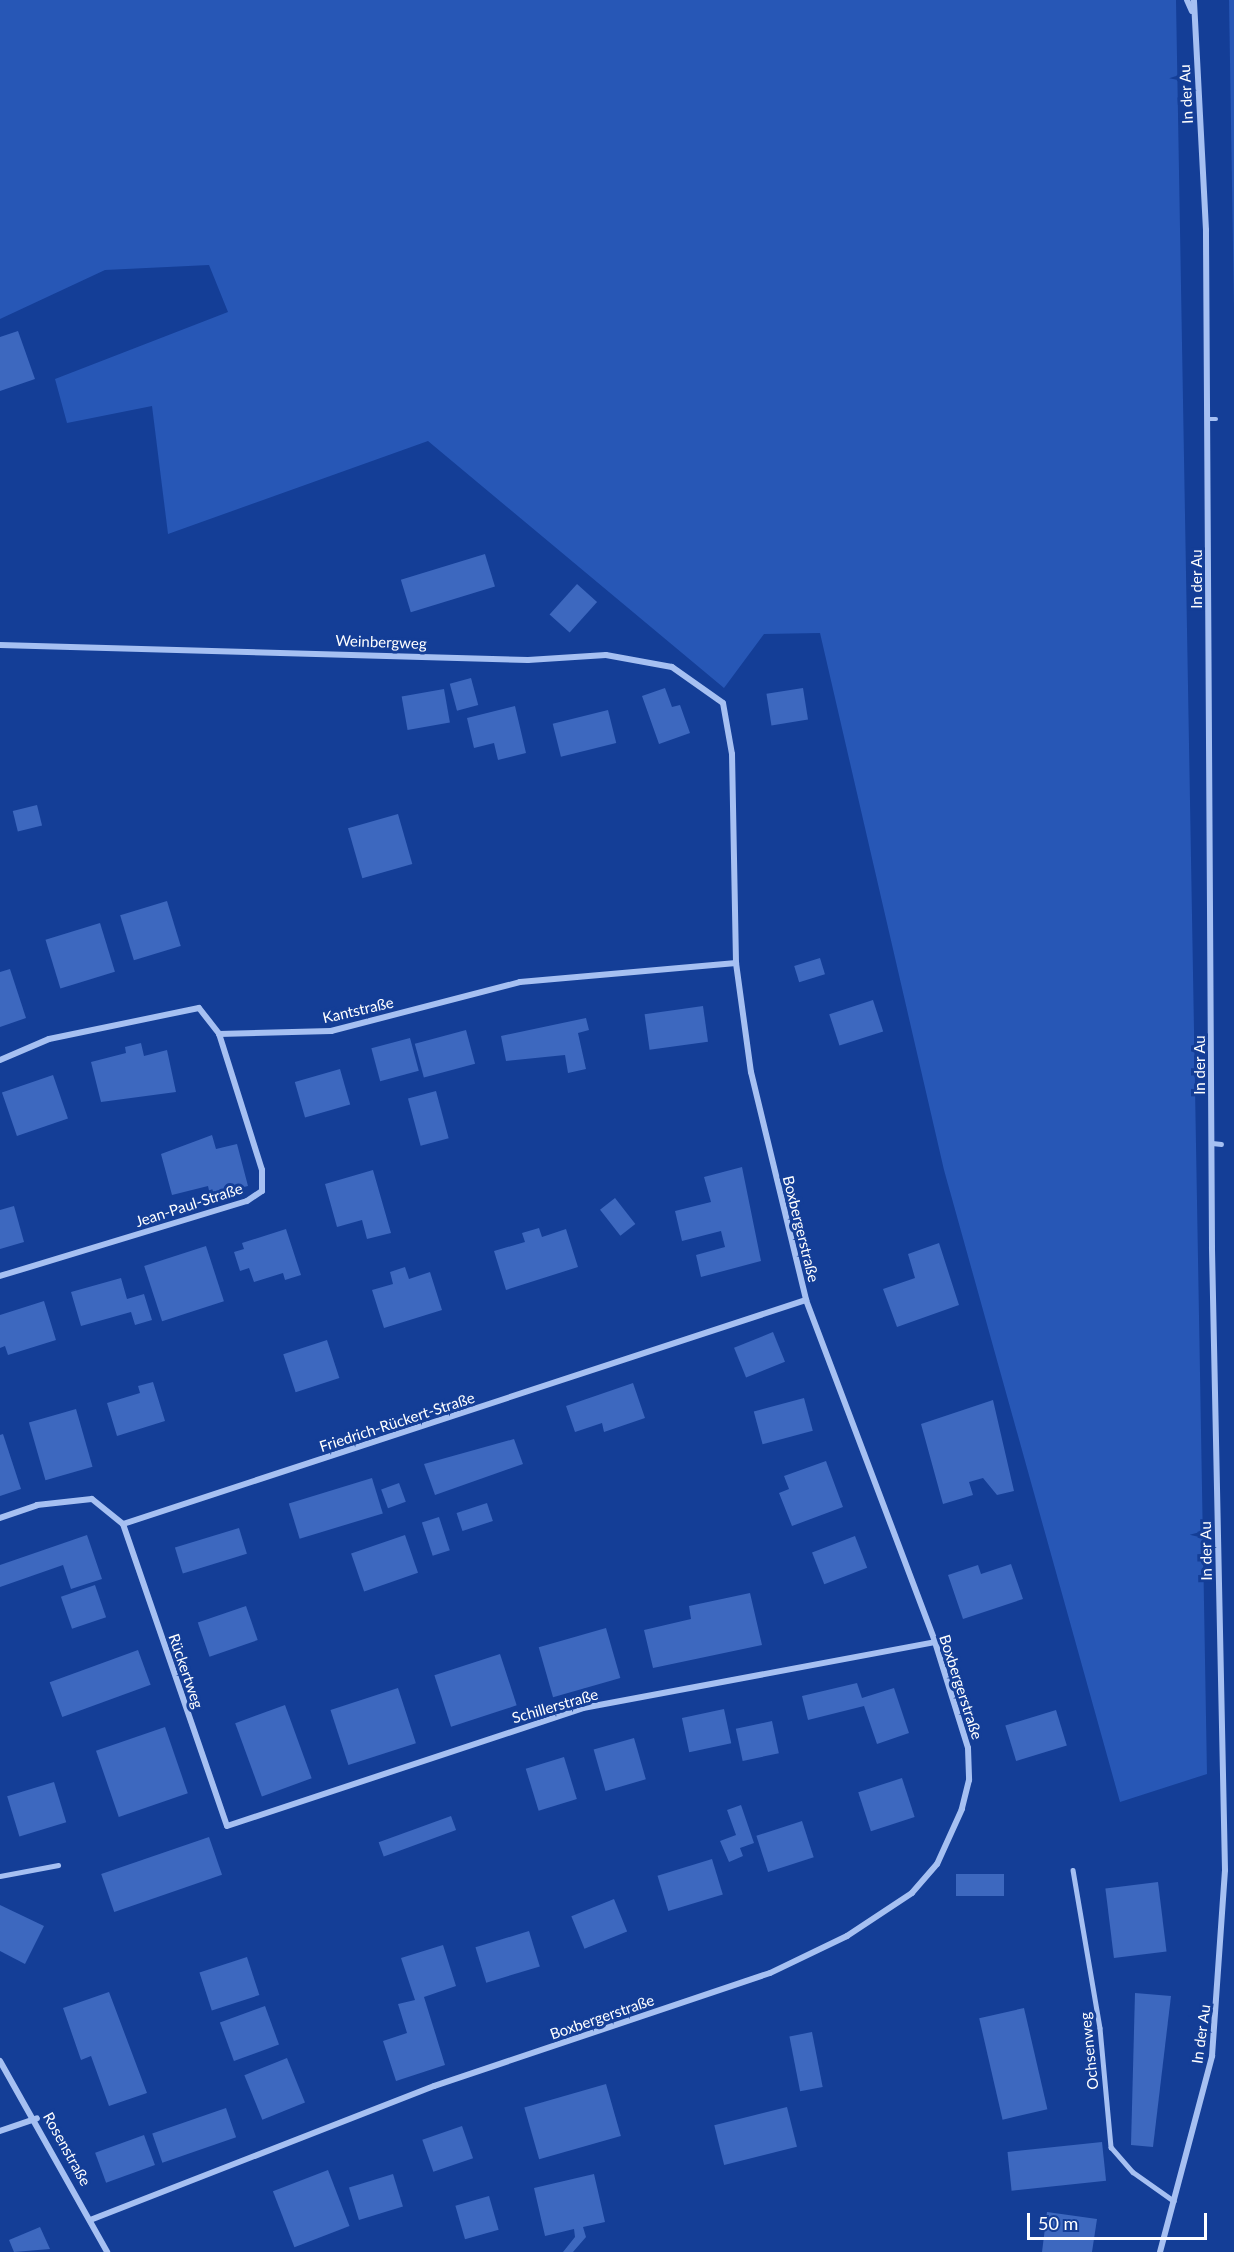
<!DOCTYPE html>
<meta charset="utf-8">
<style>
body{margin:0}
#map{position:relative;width:1234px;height:2252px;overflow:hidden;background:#143e97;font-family:Lato,sans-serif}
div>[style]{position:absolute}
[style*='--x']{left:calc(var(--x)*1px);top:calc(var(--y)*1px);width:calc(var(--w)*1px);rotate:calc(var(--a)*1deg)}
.green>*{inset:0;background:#2757b6}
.building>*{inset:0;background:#3d68bf;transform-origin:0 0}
.lane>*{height:4.5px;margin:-2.25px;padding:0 2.25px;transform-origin:2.25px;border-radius:2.25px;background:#a6c0f2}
.street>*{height:6px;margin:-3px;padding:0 3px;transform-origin:3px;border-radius:3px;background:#a6c0f2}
span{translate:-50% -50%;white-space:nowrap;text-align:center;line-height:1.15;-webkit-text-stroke:6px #143e97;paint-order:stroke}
.street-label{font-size:15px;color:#fff}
.scale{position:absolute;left:1027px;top:2213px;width:180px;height:27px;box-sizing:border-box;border:3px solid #fff;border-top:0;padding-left:8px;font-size:18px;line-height:21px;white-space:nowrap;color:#fff;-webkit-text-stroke:4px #143e97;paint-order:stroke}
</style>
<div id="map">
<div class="green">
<div style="clip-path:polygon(0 0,1176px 0,1207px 1774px,1120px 1802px,944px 1170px,820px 633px,764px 634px,724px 688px,428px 441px,168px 534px,152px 406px,67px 423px,55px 379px,228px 312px,209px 265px,105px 270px,0 319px)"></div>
<div style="clip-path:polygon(1229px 0,1234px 0,1234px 308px)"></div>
</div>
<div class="building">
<div style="clip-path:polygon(18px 331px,35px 379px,0 391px,0 337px)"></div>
<div style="left:485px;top:554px;width:34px;height:88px;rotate:73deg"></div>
<div style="left:577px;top:584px;width:27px;height:41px;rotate:42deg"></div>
<div style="left:471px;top:678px;width:28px;height:22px;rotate:75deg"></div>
<div style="clip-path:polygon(665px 688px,672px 707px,680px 705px,690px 733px,659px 744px,642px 696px)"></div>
<div style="left:803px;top:688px;width:32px;height:37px;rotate:81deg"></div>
<div style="left:444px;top:689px;width:34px;height:43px;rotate:80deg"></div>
<div style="clip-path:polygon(515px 706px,526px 753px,498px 760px,494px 743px,474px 748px,467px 718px)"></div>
<div style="left:608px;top:710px;width:34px;height:57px;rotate:76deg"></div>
<div style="left:37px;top:805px;width:21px;height:25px;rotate:76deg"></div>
<div style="left:398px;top:814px;width:52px;height:52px;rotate:74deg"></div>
<div style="left:167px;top:901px;width:47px;height:49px;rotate:73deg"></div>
<div style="left:100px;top:923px;width:51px;height:57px;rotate:73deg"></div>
<div style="left:820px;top:958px;width:17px;height:27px;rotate:73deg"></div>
<div style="clip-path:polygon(10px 969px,26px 1018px,0 1027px,0 972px)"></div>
<div style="left:873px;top:1000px;width:33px;height:46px;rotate:72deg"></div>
<div style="left:703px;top:1006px;width:36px;height:59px;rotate:82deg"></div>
<div style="clip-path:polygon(586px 1018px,589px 1030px,578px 1033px,586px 1069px,568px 1073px,565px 1055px,506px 1061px,501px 1036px)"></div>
<div style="left:466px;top:1030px;width:35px;height:53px;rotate:75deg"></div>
<div style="left:410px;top:1038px;width:34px;height:40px;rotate:75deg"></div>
<div style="clip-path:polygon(141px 1043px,144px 1056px,167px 1050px,176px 1092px,101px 1102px,91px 1062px,126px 1053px,125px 1047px)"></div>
<div style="left:340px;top:1069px;width:37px;height:47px;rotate:74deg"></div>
<div style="left:53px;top:1075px;width:46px;height:54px;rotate:71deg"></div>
<div style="left:436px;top:1091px;width:49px;height:29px;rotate:75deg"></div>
<div style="clip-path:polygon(212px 1135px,216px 1149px,237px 1144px,248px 1186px,210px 1195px,208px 1186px,172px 1195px,161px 1154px)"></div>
<div style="clip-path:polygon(742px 1167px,761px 1261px,701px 1277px,696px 1255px,725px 1247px,721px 1231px,682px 1241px,675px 1211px,711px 1202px,704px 1177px)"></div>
<div style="clip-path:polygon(373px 1170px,391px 1233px,367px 1239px,362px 1220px,337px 1227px,325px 1184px)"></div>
<div style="left:615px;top:1198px;width:33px;height:19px;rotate:52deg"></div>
<div style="clip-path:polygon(14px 1206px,24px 1242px,0 1249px,0 1210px)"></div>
<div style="clip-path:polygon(539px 1228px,542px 1237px,566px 1229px,578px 1267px,506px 1290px,494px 1251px,525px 1242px,522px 1233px)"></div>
<div style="clip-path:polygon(286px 1229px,301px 1275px,285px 1280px,283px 1273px,254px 1282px,249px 1268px,240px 1271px,234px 1252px,244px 1249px,242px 1243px)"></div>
<div style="clip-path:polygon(939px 1243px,959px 1305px,897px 1327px,883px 1289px,915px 1278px,908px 1254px)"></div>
<div style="left:206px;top:1246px;width:58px;height:65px;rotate:72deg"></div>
<div style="clip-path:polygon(405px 1267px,409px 1279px,430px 1272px,442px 1310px,384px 1328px,372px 1290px,393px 1284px,390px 1272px)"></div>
<div style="clip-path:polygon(121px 1278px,127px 1299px,144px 1294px,152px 1320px,135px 1325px,131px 1312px,81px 1326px,71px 1292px)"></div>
<div style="clip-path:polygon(44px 1301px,56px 1340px,8px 1355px,5px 1346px,0 1348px,0 1315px)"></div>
<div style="left:773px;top:1332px;width:32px;height:42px;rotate:68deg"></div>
<div style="left:327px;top:1340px;width:40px;height:46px;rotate:72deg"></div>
<div style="clip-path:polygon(153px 1382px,165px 1421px,117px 1436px,107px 1403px,140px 1393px,138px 1386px)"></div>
<div style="clip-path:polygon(633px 1383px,645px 1418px,604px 1432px,602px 1423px,575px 1432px,566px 1406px)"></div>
<div style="left:804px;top:1398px;width:34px;height:52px;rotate:75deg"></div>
<div style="clip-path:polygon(993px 1400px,1014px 1491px,997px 1495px,983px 1478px,969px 1482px,973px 1495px,943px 1504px,921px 1424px)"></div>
<div style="left:76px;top:1409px;width:60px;height:49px;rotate:74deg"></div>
<div style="clip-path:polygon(3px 1434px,21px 1489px,0 1496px,0 1435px)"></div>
<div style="clip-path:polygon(514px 1439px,523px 1464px,435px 1495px,424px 1464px)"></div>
<div style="clip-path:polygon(826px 1461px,843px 1507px,792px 1526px,779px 1493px,789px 1489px,784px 1476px)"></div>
<div style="left:372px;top:1478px;width:37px;height:87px;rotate:73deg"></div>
<div style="left:399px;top:1483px;width:20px;height:19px;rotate:70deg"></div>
<div style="left:487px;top:1503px;width:19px;height:32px;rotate:72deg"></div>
<div style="left:439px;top:1517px;width:35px;height:18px;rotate:72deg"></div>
<div style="left:239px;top:1528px;width:27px;height:67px;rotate:73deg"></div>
<div style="clip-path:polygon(87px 1535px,102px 1579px,71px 1589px,63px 1565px,0 1587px,0 1565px)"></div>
<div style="left:405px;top:1535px;width:40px;height:57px;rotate:71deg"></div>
<div style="left:855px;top:1536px;width:34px;height:46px;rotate:69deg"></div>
<div style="clip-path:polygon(1011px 1564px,1023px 1599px,963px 1619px,948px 1575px,978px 1565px,981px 1574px)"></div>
<div style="left:95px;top:1585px;width:34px;height:36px;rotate:71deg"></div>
<div style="clip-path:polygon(750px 1593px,762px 1645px,653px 1668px,644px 1630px,691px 1619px,689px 1606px)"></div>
<div style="left:246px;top:1606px;width:36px;height:51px;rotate:71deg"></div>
<div style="left:606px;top:1628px;width:52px;height:70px;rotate:74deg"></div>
<div style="left:138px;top:1650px;width:37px;height:94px;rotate:70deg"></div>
<div style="left:500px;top:1654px;width:54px;height:69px;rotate:72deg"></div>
<div style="clip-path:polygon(857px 1683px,862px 1698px,894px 1688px,909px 1733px,877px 1744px,864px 1706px,808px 1720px,802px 1696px)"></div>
<div style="left:398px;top:1688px;width:58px;height:71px;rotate:72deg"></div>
<div style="left:285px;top:1705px;width:78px;height:53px;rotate:70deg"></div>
<div style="left:724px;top:1709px;width:35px;height:43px;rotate:78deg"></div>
<div style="left:1056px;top:1710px;width:37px;height:53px;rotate:73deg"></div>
<div style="left:772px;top:1721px;width:33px;height:37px;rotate:78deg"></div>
<div style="left:165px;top:1727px;width:70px;height:73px;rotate:71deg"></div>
<div style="left:634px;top:1738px;width:43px;height:42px;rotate:74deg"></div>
<div style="left:564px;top:1757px;width:44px;height:40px;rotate:73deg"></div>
<div style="left:902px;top:1778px;width:41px;height:46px;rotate:72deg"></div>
<div style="left:54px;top:1782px;width:42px;height:49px;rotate:73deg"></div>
<div style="clip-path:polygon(741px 1805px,754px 1843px,740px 1848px,743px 1856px,729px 1862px,720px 1841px,736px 1835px,727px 1810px)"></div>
<div style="left:451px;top:1816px;width:15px;height:77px;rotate:70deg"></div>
<div style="left:802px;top:1821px;width:38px;height:48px;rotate:72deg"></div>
<div style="left:209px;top:1837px;width:40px;height:114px;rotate:71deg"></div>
<div style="left:712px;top:1859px;width:37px;height:57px;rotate:73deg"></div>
<div style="left:956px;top:1874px;width:48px;height:22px"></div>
<div style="left:1158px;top:1882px;width:70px;height:53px;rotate:83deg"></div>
<div style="left:614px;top:1899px;width:35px;height:46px;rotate:68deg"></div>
<div style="clip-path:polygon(0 1905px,44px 1926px,25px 1964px,0 1951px)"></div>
<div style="left:529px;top:1931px;width:37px;height:56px;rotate:73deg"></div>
<div style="clip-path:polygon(443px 1945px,456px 1986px,424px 1997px,445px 2065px,396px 2081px,383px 2041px,407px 2033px,398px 2004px,415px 2000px,401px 1958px)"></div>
<div style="left:247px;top:1957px;width:40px;height:50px;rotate:72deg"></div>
<div style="clip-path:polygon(109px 1992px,147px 2093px,109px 2106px,91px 2056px,81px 2060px,63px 2008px)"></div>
<div style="clip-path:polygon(1135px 1993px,1171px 1996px,1153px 2147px,1131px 2145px)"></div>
<div style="left:265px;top:2006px;width:41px;height:48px;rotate:70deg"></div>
<div style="left:1024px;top:2008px;width:104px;height:46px;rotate:77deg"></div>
<div style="left:812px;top:2032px;width:56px;height:23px;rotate:79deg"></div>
<div style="left:287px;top:2058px;width:48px;height:46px;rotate:68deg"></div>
<div style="left:606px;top:2084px;width:54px;height:85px;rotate:74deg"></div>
<div style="left:787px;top:2107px;width:41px;height:75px;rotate:76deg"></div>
<div style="left:226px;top:2108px;width:31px;height:78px;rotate:71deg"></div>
<div style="left:462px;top:2126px;width:34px;height:42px;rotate:71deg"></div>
<div style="left:144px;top:2135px;width:32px;height:52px;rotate:70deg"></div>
<div style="left:1102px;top:2142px;width:39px;height:95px;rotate:84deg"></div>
<div style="left:328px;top:2170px;width:60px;height:59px;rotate:69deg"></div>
<div style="left:393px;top:2174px;width:34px;height:46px;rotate:73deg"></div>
<div style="clip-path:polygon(594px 2174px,605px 2222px,583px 2227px,586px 2237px,573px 2252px,563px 2252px,575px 2237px,574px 2229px,545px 2236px,534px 2188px)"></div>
<div style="left:489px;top:2196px;width:35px;height:35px;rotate:74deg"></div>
<div style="clip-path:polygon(1047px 2212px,1097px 2219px,1092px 2252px,1042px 2252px)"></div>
<div style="clip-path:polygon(40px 2227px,50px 2249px,14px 2252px,9px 2240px)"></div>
</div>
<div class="lane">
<div style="--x:1208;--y:419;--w:8;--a:0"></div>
<div style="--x:1212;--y:1143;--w:9;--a:6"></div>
<div style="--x:1073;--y:1870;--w:160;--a:80.3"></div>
<div style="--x:1100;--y:2028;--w:120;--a:84.7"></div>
<div style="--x:1111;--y:2147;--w:33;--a:49"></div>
<div style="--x:1133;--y:2172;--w:50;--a:35.3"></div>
<div style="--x:0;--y:1876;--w:59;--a:-10.7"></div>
</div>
<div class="street">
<div style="--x:1187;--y:0;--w:12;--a:66"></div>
<div style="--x:0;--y:645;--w:528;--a:1.63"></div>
<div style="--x:528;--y:660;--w:78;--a:-3.7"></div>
<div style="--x:606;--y:655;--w:67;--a:10.3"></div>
<div style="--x:672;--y:667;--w:62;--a:35.2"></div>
<div style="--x:723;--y:703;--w:52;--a:80"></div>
<div style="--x:732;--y:754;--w:209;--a:88.9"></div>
<div style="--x:736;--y:963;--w:110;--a:82.2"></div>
<div style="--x:751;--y:1072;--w:235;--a:76.4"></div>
<div style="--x:806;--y:1300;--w:366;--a:69.3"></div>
<div style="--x:935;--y:1642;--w:111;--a:72.7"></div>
<div style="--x:968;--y:1748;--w:32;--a:88"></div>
<div style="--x:969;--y:1780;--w:30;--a:104"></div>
<div style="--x:962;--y:1809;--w:60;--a:114.4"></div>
<div style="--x:937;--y:1864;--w:38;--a:131"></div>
<div style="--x:912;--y:1893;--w:78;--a:146.5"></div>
<div style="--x:847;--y:1936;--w:85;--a:154.3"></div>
<div style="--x:770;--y:1973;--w:354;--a:161.4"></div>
<div style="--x:434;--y:2086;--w:367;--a:158.7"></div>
<div style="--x:0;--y:1060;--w:53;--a:-23.2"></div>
<div style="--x:49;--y:1039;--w:153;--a:-11.7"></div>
<div style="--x:199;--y:1008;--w:33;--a:52"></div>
<div style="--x:219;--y:1034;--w:112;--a:-1.5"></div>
<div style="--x:331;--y:1031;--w:195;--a:-14.5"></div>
<div style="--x:520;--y:982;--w:217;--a:-5"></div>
<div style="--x:0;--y:1276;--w:258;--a:-16.9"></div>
<div style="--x:247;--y:1201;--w:18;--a:-34"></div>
<div style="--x:262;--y:1191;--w:21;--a:-90"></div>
<div style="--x:262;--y:1170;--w:143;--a:-107.5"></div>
<div style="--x:0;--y:1518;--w:39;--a:-19"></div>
<div style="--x:37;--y:1505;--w:55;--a:-6.2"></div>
<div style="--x:92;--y:1499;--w:40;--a:39"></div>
<div style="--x:123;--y:1524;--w:719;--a:-18.16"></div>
<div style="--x:123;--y:1524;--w:319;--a:71"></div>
<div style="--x:227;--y:1826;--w:375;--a:-18.3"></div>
<div style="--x:583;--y:1708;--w:358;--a:-10.6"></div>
<div style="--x:0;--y:2061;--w:219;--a:60.7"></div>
<div style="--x:0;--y:2131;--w:39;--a:-19"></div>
<div style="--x:1160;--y:2252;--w:203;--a:-75.1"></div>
<div style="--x:1212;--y:2056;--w:186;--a:-86"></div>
<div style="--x:1225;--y:1870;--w:623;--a:-91.2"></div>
<div style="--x:1212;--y:1247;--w:1017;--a:-90.34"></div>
<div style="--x:1206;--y:230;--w:230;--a:-93"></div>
</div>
<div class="street-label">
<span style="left:1186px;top:94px;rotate:-93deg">In der Au</span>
<span style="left:1197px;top:579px;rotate:-90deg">In der Au</span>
<span style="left:381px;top:642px;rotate:2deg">Weinbergweg</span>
<span style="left:358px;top:1010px;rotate:-13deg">Kantstraße</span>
<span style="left:1200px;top:1065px;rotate:-90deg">In der Au</span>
<span style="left:189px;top:1205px;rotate:-18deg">Jean-Paul-Straße</span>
<span style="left:801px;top:1229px;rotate:76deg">Boxbergerstraße</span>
<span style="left:397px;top:1422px;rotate:-18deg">Friedrich-Rückert-Straße</span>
<span style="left:1206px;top:1551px;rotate:-91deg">In der Au</span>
<span style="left:186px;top:1671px;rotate:71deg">Rückertweg</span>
<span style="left:961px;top:1687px;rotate:72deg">Boxbergerstraße</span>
<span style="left:555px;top:1706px;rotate:-16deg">Schillerstraße</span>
<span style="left:602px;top:2017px;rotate:-19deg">Boxbergerstraße</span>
<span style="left:1201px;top:2034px;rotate:-82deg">In der Au</span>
<span style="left:1089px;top:2051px;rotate:-96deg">Ochsenweg</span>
<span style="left:67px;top:2149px;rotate:61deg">Rosenstraße</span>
</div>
<div class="scale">50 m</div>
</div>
